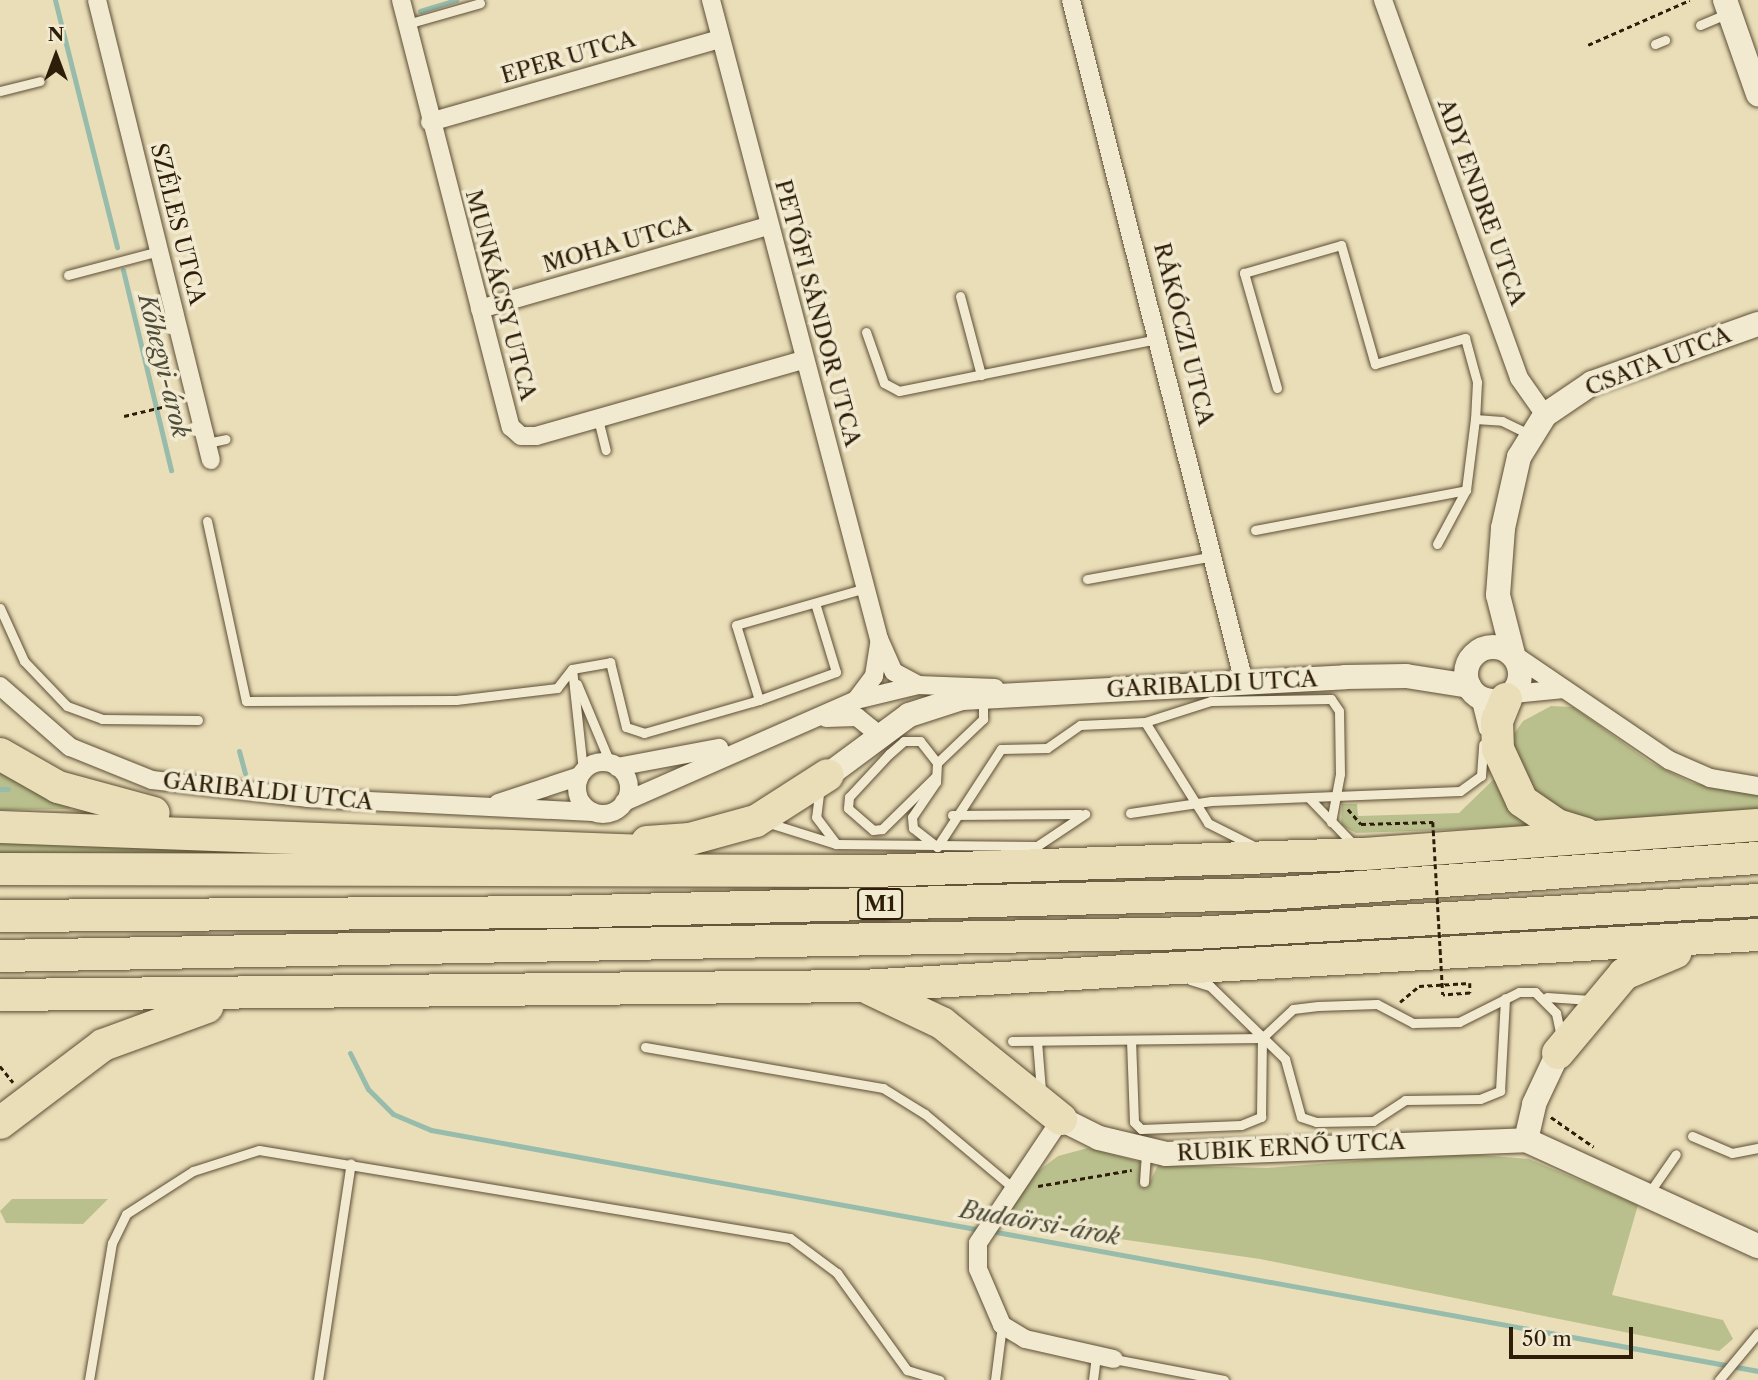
<!DOCTYPE html>
<meta charset="utf-8">
<style>
body{margin:0}
#map{position:relative;width:1758px;height:1380px;overflow:hidden;background:#eadeb8;font-family:"Libre Caslon Text",serif}
div>[style]{position:absolute}
[style*='--x']{left:calc(var(--x)*1px);top:calc(var(--y)*1px);width:calc(var(--w)*1px);rotate:calc(var(--a)*1deg)}
.green>*{inset:0;background:#bac08d}
.stream>*{height:5px;margin:-2.5px;padding:0 2.5px;transform-origin:2.5px;border-radius:2.5px;background:#98bcac}
.path>*{height:2.5px;margin-top:-1.25px;transform-origin:0;background:repeating-linear-gradient(90deg,#2e1e09 0 5px,transparent 0 8.5px)}
.roads{filter:drop-shadow(0 0 2px #5d4e35) drop-shadow(0 0 2px #5d4e35)}
.lane>*{height:9px;margin:-4.5px;padding:0 4.5px;transform-origin:4.5px;border-radius:4.5px;background:#f1ead1}
.street>*{height:18px;margin:-9px;padding:0 9px;transform-origin:9px;border-radius:9px;background:#f1ead1}
.street>.ring{margin:-9px;padding:0;box-sizing:content-box;background:none;border:18px solid #f1ead1;border-radius:50%}
.secondary>*{height:24px;margin:-12px;padding:0 12px;transform-origin:12px;border-radius:12px;background:#f1ead1}
.secondary>.ring{margin:-12px;padding:0;box-sizing:content-box;background:none;border:24px solid #f1ead1;border-radius:50%}
.highway>*{height:32px;margin:-16px;padding:0 16px;transform-origin:16px;border-radius:16px;background:#eadeb8}
.path-bridge>*{height:2.5px;margin-top:-1.25px;transform-origin:0;background:repeating-linear-gradient(90deg,#2e1e09 0 5px,transparent 0 8.5px)}
span{translate:-50% -50%;white-space:nowrap;text-align:center;line-height:1.15;-webkit-text-stroke:7px #f1ead1;paint-order:stroke}
.shield-label span{padding:2px 5px;background:#f1ead1;border:2px solid;border-radius:5px;-webkit-text-stroke-width:0}
.shield-label{font-size:21px;color:#2e1e09;font-weight:700}
.street-label{font-size:23px;color:#2e1e09}
.water-label{font-size:24px;color:#4e4d3a;font-style:italic}
.north{position:absolute;left:21px;top:21px;width:70px;height:70px;-webkit-text-stroke:5px #f1ead1;paint-order:stroke;rotate:0deg;font-size:19px;font-weight:700;line-height:28px;text-align:center;color:#2e1e09}
.north::after{content:'';display:block;margin:auto;width:24px;height:32px;background:#2e1e09;clip-path:polygon(50% 0,100% 100%,50% 72%,0 100%)}
.scale{position:absolute;left:1509px;top:1327px;width:124px;height:32px;box-sizing:border-box;border:4px solid #2e1e09;border-top:0;padding-left:9px;font-size:21px;line-height:24px;white-space:nowrap;color:#2e1e09;-webkit-text-stroke:5px #f1ead1;paint-order:stroke}
</style>
<div id="map">
<div class="green">
<div style="clip-path:polygon(1551px 706px,1573px 707px,1650px 762px,1692px 783px,1758px 795px,1758px 816px,1602px 826px,1540px 810px,1513px 748px,1514px 734px,1523px 721px)"></div>
<div style="clip-path:polygon(0 766px,70px 805px,70px 809px,0 810px)"></div>
<div style="clip-path:polygon(1494px 779px,1529px 827px,1356px 833px,1341px 825px,1342px 804px,1357px 804px,1358px 816px,1459px 813px)"></div>
<div style="clip-path:polygon(0 832px,465px 853px,0 855px)"></div>
<div style="clip-path:polygon(1088px 1148px,1140px 1162px,1140px 1182px,1150px 1182px,1158px 1165px,1267px 1168px,1455px 1153px,1529px 1159px,1638px 1205px,1612px 1295px,1723px 1320px,1733px 1339px,1719px 1351px,1260px 1259px,1000px 1222px,1029px 1178px,1058px 1156px)"></div>
<div style="clip-path:polygon(12px 1199px,108px 1199px,83px 1224px,6px 1223px,0 1211px)"></div>
</div>
<div class="stream">
<div style="--x:55;--y:0;--w:255;--a:75.9"></div>
<div style="--x:420;--y:11;--w:38;--a:-17"></div>
<div style="--x:123;--y:270;--w:206;--a:76.5"></div>
<div style="--x:239;--y:751;--w:23;--a:75"></div>
<div style="--x:0;--y:789;--w:8;--a:0"></div>
<div style="--x:350;--y:1053;--w:40;--a:63.4"></div>
<div style="--x:368;--y:1089;--w:35;--a:45"></div>
<div style="--x:393;--y:1114;--w:41;--a:22.8"></div>
<div style="--x:431;--y:1130;--w:559;--a:10.3"></div>
<div style="--x:991;--y:1231;--w:780;--a:10.34"></div>
</div>
<div class="path">
<div style="--x:1588;--y:45;--w:111;--a:-23.8"></div>
<div style="--x:551;--y:252;--w:18;--a:74"></div>
<div style="--x:124;--y:416;--w:57;--a:-13.3"></div>
<div style="--x:1348;--y:809;--w:20;--a:49"></div>
<div style="--x:1361;--y:824;--w:72;--a:-1.6"></div>
<div style="--x:1400;--y:1002;--w:25;--a:-40"></div>
<div style="--x:1419;--y:986;--w:51;--a:-3.4"></div>
<div style="--x:1470;--y:983;--w:10;--a:90"></div>
<div style="--x:1470;--y:993;--w:27;--a:176"></div>
<div style="--x:0;--y:1066;--w:21;--a:51"></div>
<div style="--x:1551;--y:1117;--w:52;--a:34.9"></div>
<div style="--x:1038;--y:1186;--w:95;--a:-9.7"></div>
</div>
<div class="roads">
<div class="lane">
<div style="--x:407;--y:24;--w:76;--a:-16"></div>
<div style="--x:1700;--y:25;--w:30;--a:-23"></div>
<div style="--x:1655;--y:44;--w:11;--a:-22"></div>
<div style="--x:0;--y:91;--w:41;--a:-14"></div>
<div style="--x:68;--y:275;--w:94;--a:-14.8"></div>
<div style="--x:960;--y:296;--w:82;--a:75.1"></div>
<div style="--x:866;--y:332;--w:54;--a:70.6"></div>
<div style="--x:884;--y:383;--w:17;--a:28"></div>
<div style="--x:899;--y:391;--w:264;--a:-11.4"></div>
<div style="--x:1277;--y:388;--w:120;--a:-106"></div>
<div style="--x:1244;--y:273;--w:101;--a:-16.1"></div>
<div style="--x:1341;--y:245;--w:124;--a:74.1"></div>
<div style="--x:1375;--y:364;--w:94;--a:-16.1"></div>
<div style="--x:1465;--y:338;--w:46;--a:74.7"></div>
<div style="--x:1477;--y:382;--w:37;--a:93"></div>
<div style="--x:598;--y:419;--w:32;--a:76"></div>
<div style="--x:207;--y:443;--w:19;--a:-12"></div>
<div style="--x:207;--y:521;--w:184;--a:77.8"></div>
<div style="--x:246;--y:701;--w:210;--a:-0.3"></div>
<div style="--x:456;--y:700;--w:102;--a:-6.8"></div>
<div style="--x:557;--y:688;--w:24;--a:-52"></div>
<div style="--x:572;--y:669;--w:39;--a:-10"></div>
<div style="--x:610;--y:662;--w:67;--a:76.2"></div>
<div style="--x:626;--y:727;--w:19;--a:18"></div>
<div style="--x:644;--y:733;--w:120;--a:-16"></div>
<div style="--x:759;--y:700;--w:78;--a:-107"></div>
<div style="--x:736;--y:625;--w:135;--a:-15.9"></div>
<div style="--x:1255;--y:530;--w:215;--a:-10.7"></div>
<div style="--x:1437;--y:544;--w:61;--a:-61.8"></div>
<div style="--x:1466;--y:490;--w:72;--a:-82.8"></div>
<div style="--x:1475;--y:419;--w:27;--a:4"></div>
<div style="--x:1502;--y:421;--w:30;--a:26"></div>
<div style="--x:1087;--y:579;--w:128;--a:-10.3"></div>
<div style="--x:0;--y:608;--w:58;--a:65.6"></div>
<div style="--x:24;--y:661;--w:62;--a:46.3"></div>
<div style="--x:67;--y:706;--w:37;--a:20"></div>
<div style="--x:102;--y:719;--w:96;--a:0.6"></div>
<div style="--x:572;--y:669;--w:103;--a:83.8"></div>
<div style="--x:577;--y:684;--w:86;--a:67.3"></div>
<div style="--x:1474;--y:693;--w:38;--a:76"></div>
<div style="--x:759;--y:700;--w:82;--a:-20"></div>
<div style="--x:836;--y:672;--w:72;--a:-106.9"></div>
<div style="--x:1145;--y:722;--w:69;--a:-17.7"></div>
<div style="--x:1211;--y:701;--w:120;--a:-1"></div>
<div style="--x:1331;--y:699;--w:14;--a:56"></div>
<div style="--x:1339;--y:711;--w:63;--a:89.1"></div>
<div style="--x:1340;--y:774;--w:49;--a:100.6"></div>
<div style="--x:937;--y:763;--w:64;--a:-43.7"></div>
<div style="--x:983;--y:719;--w:22;--a:-90"></div>
<div style="--x:936;--y:776;--w:76;--a:135.5"></div>
<div style="--x:882;--y:829;--w:9;--a:174"></div>
<div style="--x:873;--y:830;--w:33;--a:-139"></div>
<div style="--x:848;--y:808;--w:11;--a:-85"></div>
<div style="--x:849;--y:797;--w:59;--a:-47.1"></div>
<div style="--x:889;--y:754;--w:20;--a:-41"></div>
<div style="--x:904;--y:741;--w:16;--a:0"></div>
<div style="--x:920;--y:741;--w:28;--a:52"></div>
<div style="--x:937;--y:763;--w:19;--a:93"></div>
<div style="--x:936;--y:782;--w:42;--a:124.4"></div>
<div style="--x:912;--y:817;--w:11;--a:85"></div>
<div style="--x:913;--y:828;--w:31;--a:38"></div>
<div style="--x:937;--y:847;--w:117;--a:-56.9"></div>
<div style="--x:1001;--y:749;--w:46;--a:-1.2"></div>
<div style="--x:1047;--y:748;--w:40;--a:-34.9"></div>
<div style="--x:1080;--y:725;--w:65;--a:-2.6"></div>
<div style="--x:1145;--y:722;--w:119;--a:58"></div>
<div style="--x:1208;--y:823;--w:49;--a:26.6"></div>
<div style="--x:819;--y:794;--w:23;--a:97"></div>
<div style="--x:816;--y:817;--w:34;--a:53"></div>
<div style="--x:1309;--y:798;--w:65;--a:46.2"></div>
<div style="--x:1130;--y:813;--w:82;--a:-8.4"></div>
<div style="--x:1211;--y:801;--w:249;--a:-2.3"></div>
<div style="--x:1460;--y:791;--w:26;--a:-36"></div>
<div style="--x:1481;--y:776;--w:32;--a:-86"></div>
<div style="--x:952;--y:815;--w:128;--a:-0.4"></div>
<div style="--x:769;--y:823;--w:70;--a:17.4"></div>
<div style="--x:836;--y:844;--w:201;--a:0.6"></div>
<div style="--x:1037;--y:846;--w:58;--a:-33.7"></div>
<div style="--x:1190;--y:980;--w:21;--a:17"></div>
<div style="--x:1210;--y:986;--w:105;--a:44.2"></div>
<div style="--x:1285;--y:1059;--w:60;--a:74.6"></div>
<div style="--x:1301;--y:1117;--w:16;--a:18"></div>
<div style="--x:1316;--y:1122;--w:57;--a:-1"></div>
<div style="--x:1373;--y:1121;--w:38;--a:-33"></div>
<div style="--x:1405;--y:1100;--w:75;--a:-0.8"></div>
<div style="--x:1480;--y:1099;--w:22;--a:-22"></div>
<div style="--x:1500;--y:1091;--w:93;--a:-86.9"></div>
<div style="--x:1547;--y:997;--w:43;--a:4"></div>
<div style="--x:1131;--y:1040;--w:82;--a:87.9"></div>
<div style="--x:1134;--y:1122;--w:10;--a:45"></div>
<div style="--x:1141;--y:1129;--w:100;--a:-2.3"></div>
<div style="--x:1241;--y:1125;--w:22;--a:-22"></div>
<div style="--x:1261;--y:1117;--w:79;--a:-89.3"></div>
<div style="--x:1012;--y:1041;--w:250;--a:-0.7"></div>
<div style="--x:1262;--y:1038;--w:42;--a:-43.1"></div>
<div style="--x:1293;--y:1009;--w:25;--a:-7"></div>
<div style="--x:1318;--y:1006;--w:59;--a:-1.9"></div>
<div style="--x:1377;--y:1004;--w:41;--a:27.8"></div>
<div style="--x:1413;--y:1023;--w:46;--a:-1.2"></div>
<div style="--x:1459;--y:1022;--w:67;--a:-26.6"></div>
<div style="--x:1519;--y:992;--w:16;--a:0"></div>
<div style="--x:1535;--y:992;--w:30;--a:45"></div>
<div style="--x:1556;--y:1013;--w:25;--a:78"></div>
<div style="--x:1037;--y:1041;--w:50;--a:85.4"></div>
<div style="--x:645;--y:1047;--w:242;--a:9.8"></div>
<div style="--x:883;--y:1088;--w:49;--a:31.8"></div>
<div style="--x:925;--y:1114;--w:114;--a:40"></div>
<div style="--x:1692;--y:1136;--w:43;--a:23"></div>
<div style="--x:1732;--y:1153;--w:26;--a:-11"></div>
<div style="--x:1144;--y:1182;--w:30;--a:-86"></div>
<div style="--x:1649;--y:1193;--w:47;--a:-55.3"></div>
<div style="--x:1114;--y:1359;--w:112;--a:10.8"></div>
<div style="--x:89;--y:1380;--w:139;--a:-80.5"></div>
<div style="--x:112;--y:1243;--w:32;--a:-64"></div>
<div style="--x:126;--y:1214;--w:80;--a:-32.7"></div>
<div style="--x:193;--y:1171;--w:69;--a:-17.7"></div>
<div style="--x:259;--y:1150;--w:538;--a:9.41"></div>
<div style="--x:790;--y:1238;--w:59;--a:36.7"></div>
<div style="--x:837;--y:1273;--w:120;--a:54.2"></div>
<div style="--x:907;--y:1370;--w:34;--a:17"></div>
<div style="--x:318;--y:1380;--w:219;--a:-81.4"></div>
<div style="--x:995;--y:1380;--w:55;--a:-82.7"></div>
<div style="--x:1093;--y:1380;--w:24;--a:-83"></div>
<div style="--x:1719;--y:1380;--w:61;--a:-50.3"></div>
</div>
<div class="street">
<div style="--x:97;--y:0;--w:474;--a:76.1"></div>
<div style="--x:401;--y:0;--w:441;--a:75.6"></div>
<div style="--x:511;--y:427;--w:13;--a:42"></div>
<div style="--x:521;--y:436;--w:15;--a:0"></div>
<div style="--x:536;--y:436;--w:278;--a:-15.9"></div>
<div style="--x:711;--y:0;--w:661;--a:75.27"></div>
<div style="--x:879;--y:639;--w:36;--a:66"></div>
<div style="--x:894;--y:672;--w:27;--a:28"></div>
<div style="--x:1071;--y:0;--w:704;--a:75.77"></div>
<div style="--x:1383;--y:0;--w:402;--a:70.2"></div>
<div style="--x:1519;--y:378;--w:45;--a:54.9"></div>
<div style="--x:430;--y:122;--w:302;--a:-16"></div>
<div style="--x:480;--y:309;--w:300;--a:-16.1"></div>
<div style="--x:1513;--y:654;--w:189;--a:34.2"></div>
<div style="--x:1669;--y:760;--w:45;--a:23.7"></div>
<div style="--x:1710;--y:778;--w:49;--a:9.5"></div>
<div style="--x:0;--y:686;--w:93;--a:41.1"></div>
<div style="--x:70;--y:747;--w:88;--a:21.9"></div>
<div style="--x:152;--y:780;--w:156;--a:6.6"></div>
<div style="--x:307;--y:798;--w:286;--a:2.8"></div>
<div style="--x:1513;--y:694;--w:51;--a:-5.6"></div>
<div style="--x:856;--y:700;--w:30;--a:-53"></div>
<div style="--x:874;--y:676;--w:32;--a:-81"></div>
<div style="--x:826;--y:718;--w:31;--a:-2"></div>
<div style="--x:857;--y:717;--w:27;--a:39"></div>
<div class="ring" style="left:577px;top:762px;width:34px;height:34px"></div>
<div style="--x:617;--y:767;--w:104;--a:-10.6"></div>
<div style="--x:624;--y:802;--w:253;--a:-23.7"></div>
<div style="--x:856;--y:700;--w:64;--a:-13.6"></div>
<div style="--x:918;--y:685;--w:77;--a:2.2"></div>
<div style="--x:498;--y:803;--w:86;--a:-18.2"></div>
<div style="--x:1061;--y:1119;--w:149;--a:123.8"></div>
<div style="--x:978;--y:1243;--w:26;--a:90"></div>
<div style="--x:978;--y:1269;--w:61;--a:66.8"></div>
<div style="--x:1002;--y:1325;--w:27;--a:31"></div>
<div style="--x:1025;--y:1339;--w:91;--a:12.7"></div>
</div>
<div class="secondary">
<div style="--x:1725;--y:0;--w:100;--a:70.7"></div>
<div class="ring" style="left:1466px;top:647px;width:30px;height:30px"></div>
<div style="--x:1513;--y:654;--w:61;--a:-104.3"></div>
<div style="--x:1498;--y:595;--w:67;--a:-85.7"></div>
<div style="--x:1503;--y:528;--w:73;--a:-77.3"></div>
<div style="--x:1519;--y:457;--w:49;--a:-58.2"></div>
<div style="--x:1545;--y:415;--w:57;--a:-34.2"></div>
<div style="--x:1592;--y:383;--w:176;--a:-19.6"></div>
<div style="--x:828;--y:775;--w:101;--a:-36.5"></div>
<div style="--x:909;--y:715;--w:56;--a:-17.8"></div>
<div style="--x:962;--y:698;--w:384;--a:-3.1"></div>
<div style="--x:1345;--y:677;--w:61;--a:-0.9"></div>
<div style="--x:1406;--y:676;--w:64;--a:9"></div>
<div style="--x:1061;--y:1119;--w:42;--a:26.6"></div>
<div style="--x:1099;--y:1138;--w:69;--a:13.4"></div>
<div style="--x:1166;--y:1154;--w:360;--a:-2.2"></div>
<div style="--x:1526;--y:1140;--w:255;--a:24.6"></div>
<div style="--x:1526;--y:1140;--w:37;--a:-77"></div>
<div style="--x:1534;--y:1104;--w:56;--a:-64.8"></div>
</div>
<div class="highway">
<div style="--x:1506;--y:699;--w:24;--a:112"></div>
<div style="--x:1497;--y:721;--w:28;--a:88"></div>
<div style="--x:1498;--y:749;--w:57;--a:65.2"></div>
<div style="--x:1522;--y:801;--w:42;--a:34.4"></div>
<div style="--x:1557;--y:825;--w:30;--a:17"></div>
<div style="--x:0;--y:754;--w:67;--a:29.6"></div>
<div style="--x:58;--y:787;--w:99;--a:15.2"></div>
<div style="--x:0;--y:827;--w:673;--a:2.13"></div>
<div style="--x:647;--y:842;--w:43;--a:-4"></div>
<div style="--x:690;--y:839;--w:68;--a:-15.3"></div>
<div style="--x:756;--y:821;--w:85;--a:-32.6"></div>
<div style="--x:0;--y:869;--w:873;--a:0.13"></div>
<div style="--x:873;--y:871;--w:490;--a:-2"></div>
<div style="--x:1363;--y:854;--w:396;--a:-4.2"></div>
<div style="--x:0;--y:916;--w:553;--a:-0.41"></div>
<div style="--x:553;--y:912;--w:713;--a:-1.45"></div>
<div style="--x:1266;--y:894;--w:493;--a:-4.2"></div>
<div style="--x:0;--y:956;--w:1194;--a:-1.1"></div>
<div style="--x:1194;--y:933;--w:565;--a:-3.35"></div>
<div style="--x:870;--y:989;--w:80;--a:25.3"></div>
<div style="--x:942;--y:1023;--w:153;--a:38.9"></div>
<div style="--x:0;--y:995;--w:862;--a:-0.6"></div>
<div style="--x:862;--y:986;--w:897;--a:-3.26"></div>
<div style="--x:1558;--y:1053;--w:103;--a:-50.1"></div>
<div style="--x:1624;--y:974;--w:56;--a:-22.9"></div>
<div style="--x:0;--y:1123;--w:129;--a:-37.1"></div>
<div style="--x:103;--y:1045;--w:111;--a:-20.1"></div>
</div>
</div>
<div class="path-bridge">
<div style="--x:1433;--y:822;--w:173;--a:86.7"></div>
</div>
<div class="shield-label">
<span style="left:880px;top:904px">M1</span>
</div>
<div class="street-label">
<span style="left:568px;top:57px;rotate:-16deg">EPER UTCA</span>
<span style="left:1482px;top:202px;rotate:70deg">ADY ENDRE UTCA</span>
<span style="left:178px;top:224px;rotate:76deg">SZÉLES UTCA</span>
<span style="left:617px;top:244px;rotate:-16deg">MOHA UTCA</span>
<span style="left:501px;top:295px;rotate:75deg">MUNKÁCSY UTCA</span>
<span style="left:818px;top:313px;rotate:75deg">PETŐFI SÁNDOR UTCA</span>
<span style="left:1184px;top:334px;rotate:76deg">RÁKÓCZI UTCA</span>
<span style="left:1658px;top:361px;rotate:-21deg">CSATA UTCA</span>
<span style="left:1212px;top:684px;rotate:-3deg">GARIBALDI UTCA</span>
<span style="left:268px;top:791px;rotate:6deg">GARIBALDI UTCA</span>
<span style="left:1291px;top:1147px;rotate:-3deg">RUBIK ERNŐ UTCA</span>
</div>
<div class="water-label">
<span style="left:164px;top:366px;rotate:76deg">Kőhegyi-árok</span>
<span style="left:1040px;top:1223px;rotate:10deg">Budaörsi-árok</span>
</div>
<div class="north">N</div>
<div class="scale">50 m</div>
</div>
